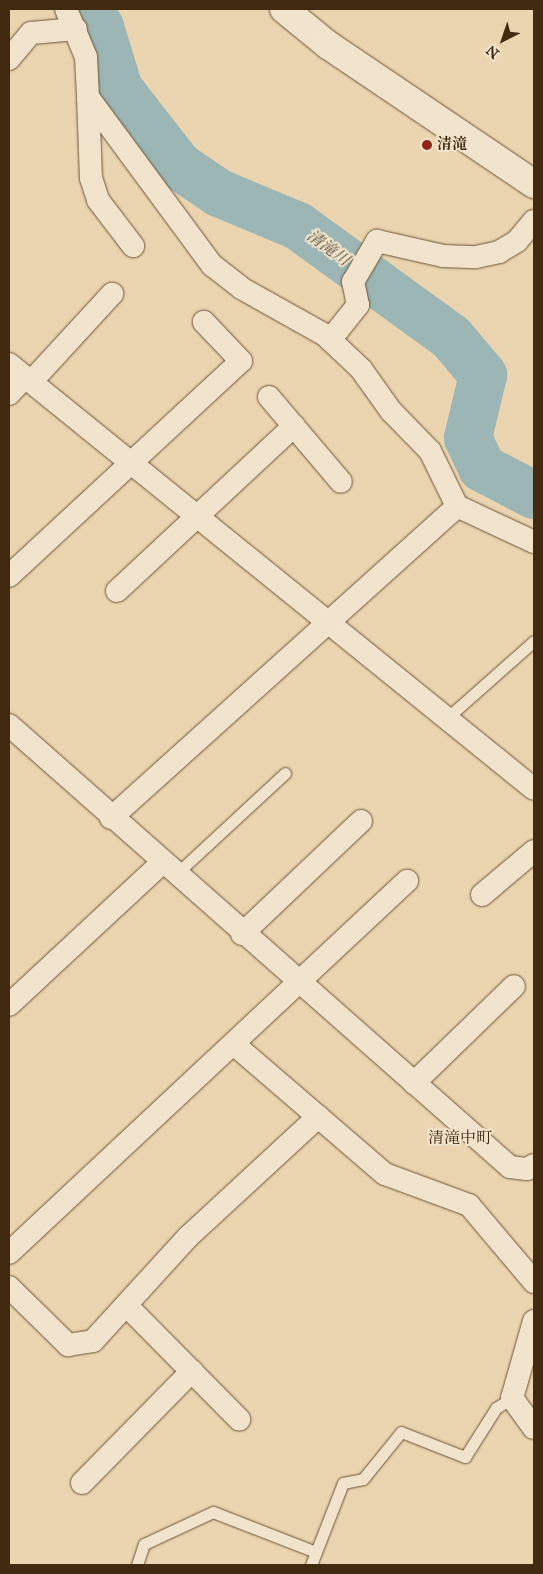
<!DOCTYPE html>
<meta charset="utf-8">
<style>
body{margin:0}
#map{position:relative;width:543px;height:1574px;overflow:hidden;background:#ebd5b0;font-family:"IM FELL Great Primer","Noto Serif JP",serif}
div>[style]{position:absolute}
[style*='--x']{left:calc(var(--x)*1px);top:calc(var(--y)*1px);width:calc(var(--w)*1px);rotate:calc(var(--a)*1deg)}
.river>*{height:48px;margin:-24px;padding:0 24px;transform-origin:24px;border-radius:24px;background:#9cb6b5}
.roads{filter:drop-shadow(0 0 1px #6c5539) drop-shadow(0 0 1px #6c5539)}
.lane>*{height:11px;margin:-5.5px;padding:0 5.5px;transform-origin:5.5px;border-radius:5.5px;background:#f2e4cc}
.street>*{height:22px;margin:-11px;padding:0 11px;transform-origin:11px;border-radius:11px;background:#f2e4cc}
.secondary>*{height:28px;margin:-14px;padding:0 14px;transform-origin:14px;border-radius:14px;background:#f2e4cc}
.dots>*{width:14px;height:14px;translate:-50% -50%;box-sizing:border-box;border:2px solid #f2e4cc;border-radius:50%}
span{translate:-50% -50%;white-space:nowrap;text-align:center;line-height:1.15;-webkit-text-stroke:4px #f2e4cc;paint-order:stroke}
.poi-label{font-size:15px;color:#422a11;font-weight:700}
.left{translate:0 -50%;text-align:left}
.water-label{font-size:16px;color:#584d3a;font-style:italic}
.neighbourhood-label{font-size:16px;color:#422a11}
.frame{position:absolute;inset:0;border:10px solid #422a11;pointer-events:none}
.north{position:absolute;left:478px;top:15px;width:50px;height:50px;-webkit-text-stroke:4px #f2e4cc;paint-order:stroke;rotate:221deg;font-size:14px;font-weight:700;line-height:20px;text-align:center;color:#422a11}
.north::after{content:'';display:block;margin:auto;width:18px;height:22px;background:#422a11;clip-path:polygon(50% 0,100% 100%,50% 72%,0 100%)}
</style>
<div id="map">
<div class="river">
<div style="--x:86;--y:9;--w:23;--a:52"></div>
<div style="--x:100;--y:27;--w:65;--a:73"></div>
<div style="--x:119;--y:89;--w:98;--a:52.1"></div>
<div style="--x:179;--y:166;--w:48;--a:34"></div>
<div style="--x:219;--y:193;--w:86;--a:22.7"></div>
<div style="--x:298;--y:226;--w:189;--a:36"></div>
<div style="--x:451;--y:337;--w:50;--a:49.9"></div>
<div style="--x:483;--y:375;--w:65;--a:103.4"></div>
<div style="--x:468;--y:438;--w:33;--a:65"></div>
<div style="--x:482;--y:468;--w:59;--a:27.4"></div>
</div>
<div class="roads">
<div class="lane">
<div style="--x:447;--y:718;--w:116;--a:-41.5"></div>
<div style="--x:175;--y:875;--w:150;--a:-42.8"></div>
<div style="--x:137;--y:1565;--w:22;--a:-72"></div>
<div style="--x:144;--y:1544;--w:76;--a:-24.9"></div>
<div style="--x:213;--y:1512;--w:110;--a:21.2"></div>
<div style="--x:311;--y:1565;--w:88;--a:-68.7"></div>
<div style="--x:343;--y:1483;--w:20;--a:-11"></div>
<div style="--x:363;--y:1479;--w:60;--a:-51"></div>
<div style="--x:401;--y:1432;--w:69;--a:21.3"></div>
<div style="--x:465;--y:1457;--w:58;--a:-57.7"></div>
<div style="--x:496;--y:1408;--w:19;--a:-32"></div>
</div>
<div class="street">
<div style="--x:66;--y:9;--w:52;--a:67.4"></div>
<div style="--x:86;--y:57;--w:40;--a:87.1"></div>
<div style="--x:88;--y:97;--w:209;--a:53.6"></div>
<div style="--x:212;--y:265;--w:37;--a:38"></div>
<div style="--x:241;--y:288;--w:96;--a:29.2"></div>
<div style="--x:325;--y:335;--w:50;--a:43.4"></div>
<div style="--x:361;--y:369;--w:52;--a:54.5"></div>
<div style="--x:391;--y:411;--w:56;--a:45.7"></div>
<div style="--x:430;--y:451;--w:61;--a:63.9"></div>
<div style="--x:457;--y:506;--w:85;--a:25.1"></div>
<div style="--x:9;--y:59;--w:34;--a:-50"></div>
<div style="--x:31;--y:33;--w:45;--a:-5.1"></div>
<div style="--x:88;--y:97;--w:81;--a:87.9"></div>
<div style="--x:91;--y:178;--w:23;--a:72"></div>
<div style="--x:98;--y:200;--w:58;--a:52.7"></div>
<div style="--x:330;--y:340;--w:45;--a:-51.3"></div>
<div style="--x:358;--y:305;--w:24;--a:-102"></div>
<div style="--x:353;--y:282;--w:48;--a:-59.7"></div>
<div style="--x:377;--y:241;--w:68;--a:12.8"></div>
<div style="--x:443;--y:256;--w:33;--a:2"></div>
<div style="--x:476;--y:257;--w:24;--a:-12"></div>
<div style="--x:499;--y:252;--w:21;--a:-31"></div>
<div style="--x:517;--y:241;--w:26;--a:-50"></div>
<div style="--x:9;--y:364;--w:675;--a:38.99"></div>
<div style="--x:31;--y:382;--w:120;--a:-47.4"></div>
<div style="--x:9;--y:394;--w:23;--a:-47"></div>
<div style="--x:269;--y:397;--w:111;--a:49.7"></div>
<div style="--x:9;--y:576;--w:316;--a:-42.8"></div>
<div style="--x:241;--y:361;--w:54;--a:-133.5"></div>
<div style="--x:117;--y:591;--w:242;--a:-43"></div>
<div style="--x:9;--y:725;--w:668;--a:41.42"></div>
<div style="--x:510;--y:1167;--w:17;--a:7"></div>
<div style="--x:527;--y:1169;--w:8;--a:-30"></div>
<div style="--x:111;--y:818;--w:466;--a:-42"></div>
<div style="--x:482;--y:895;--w:68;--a:-40.2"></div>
<div style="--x:242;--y:934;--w:164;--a:-43.5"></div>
<div style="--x:9;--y:1005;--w:209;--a:-42.9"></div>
<div style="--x:236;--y:1046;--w:196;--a:40.7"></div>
<div style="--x:385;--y:1174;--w:90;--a:20.3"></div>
<div style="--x:469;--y:1205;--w:101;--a:49.8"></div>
<div style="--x:414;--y:1083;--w:139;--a:-44.1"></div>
<div style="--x:9;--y:1253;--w:545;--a:-43.07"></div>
<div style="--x:9;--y:1287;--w:83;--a:44.5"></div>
<div style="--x:68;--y:1345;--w:25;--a:-9"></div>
<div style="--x:93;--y:1341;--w:142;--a:-47.6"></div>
<div style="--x:189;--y:1236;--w:176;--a:-42.7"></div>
<div style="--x:126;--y:1305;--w:161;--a:45.3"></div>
<div style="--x:534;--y:1321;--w:80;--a:105.9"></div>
<div style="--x:512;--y:1398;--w:37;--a:54"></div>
<div style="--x:82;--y:1483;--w:157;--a:-45.5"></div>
</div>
<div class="secondary">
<div style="--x:284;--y:9;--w:57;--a:39.3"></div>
<div style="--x:328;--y:45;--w:249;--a:34"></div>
</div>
</div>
<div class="dots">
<div style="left:427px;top:145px;background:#8f2418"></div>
</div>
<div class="poi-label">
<span class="left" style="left:437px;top:145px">清滝</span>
</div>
<div class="water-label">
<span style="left:328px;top:248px;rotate:36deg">清滝川</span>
</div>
<div class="neighbourhood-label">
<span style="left:460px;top:1138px">清滝中町</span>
</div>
<div class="frame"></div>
<div class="north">N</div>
</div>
